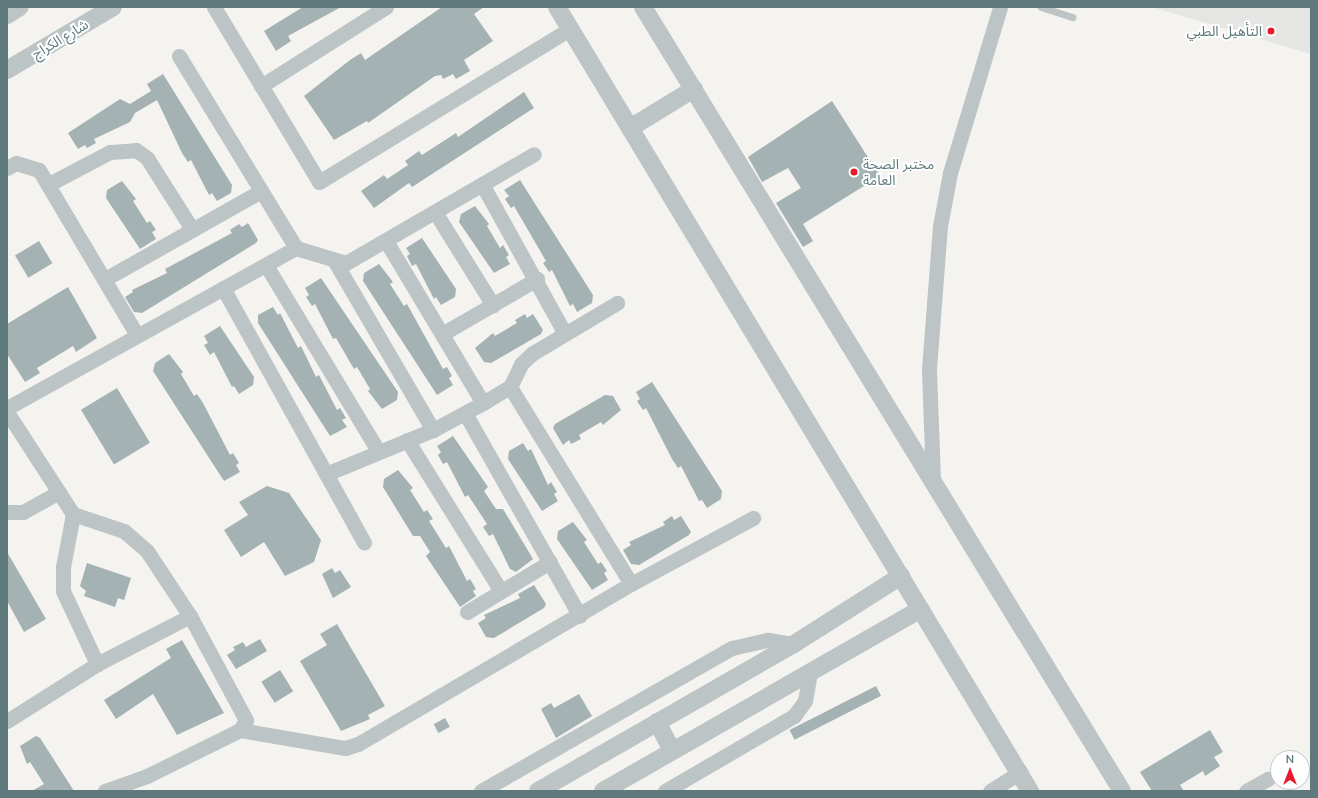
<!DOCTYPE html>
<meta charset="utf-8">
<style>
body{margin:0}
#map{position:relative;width:1318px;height:798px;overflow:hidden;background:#f4f3f0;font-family:Mulish,"Noto Sans Arabic",sans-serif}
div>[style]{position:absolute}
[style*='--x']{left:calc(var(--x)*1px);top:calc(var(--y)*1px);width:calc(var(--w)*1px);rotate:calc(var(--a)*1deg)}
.built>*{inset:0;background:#e5e5e4}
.building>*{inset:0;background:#a4b2b3;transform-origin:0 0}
.service>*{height:7px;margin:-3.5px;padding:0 3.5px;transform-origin:3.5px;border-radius:3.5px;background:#bcc4c5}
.minor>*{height:15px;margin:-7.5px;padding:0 7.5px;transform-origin:7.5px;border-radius:7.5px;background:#bcc4c5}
.tertiary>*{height:18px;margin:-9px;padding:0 9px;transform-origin:9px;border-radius:9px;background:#bcc4c5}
.dots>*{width:11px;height:11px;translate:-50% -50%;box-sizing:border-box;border:2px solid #fff;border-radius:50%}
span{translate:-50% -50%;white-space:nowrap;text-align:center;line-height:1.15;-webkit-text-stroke:4px #fff;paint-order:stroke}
.poi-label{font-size:14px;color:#5e7a7d}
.right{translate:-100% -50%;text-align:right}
.left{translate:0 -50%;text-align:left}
.street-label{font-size:14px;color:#5e7a7d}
.frame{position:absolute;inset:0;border:8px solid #5e7a7d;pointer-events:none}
.north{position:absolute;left:1270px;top:750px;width:40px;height:40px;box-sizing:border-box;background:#fff;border:1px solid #bfcacb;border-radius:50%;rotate:0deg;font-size:11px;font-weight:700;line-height:16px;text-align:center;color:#5e7a7d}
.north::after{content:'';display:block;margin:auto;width:14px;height:18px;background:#ea1a2d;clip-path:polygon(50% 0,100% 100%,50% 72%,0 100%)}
</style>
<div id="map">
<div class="built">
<div style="clip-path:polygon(1152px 7px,1311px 7px,1311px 54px)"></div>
</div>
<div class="building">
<div style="clip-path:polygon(303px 7px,341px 7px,288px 36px,291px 41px,276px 51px,264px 31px)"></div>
<div style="clip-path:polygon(442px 7px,484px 7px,474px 14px,493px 41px,464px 60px,470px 71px,456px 79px,453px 74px,443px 79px,441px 75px,435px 76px,368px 123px,367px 121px,334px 140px,304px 96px,350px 60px,361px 53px,365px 60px)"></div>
<div style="clip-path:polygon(163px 74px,232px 185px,231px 193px,217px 201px,212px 193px,209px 195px,191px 160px,188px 162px,182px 153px,157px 100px,135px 113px,130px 122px,94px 139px,96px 143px,87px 148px,85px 145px,78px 149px,68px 133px,120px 99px,130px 104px,151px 91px,147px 84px)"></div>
<div style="clip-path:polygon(524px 92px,534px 108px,412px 187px,409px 183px,374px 208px,361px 191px,384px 175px,387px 179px,408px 165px,405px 161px,419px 151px,422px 155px,456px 133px,458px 137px)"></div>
<div style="clip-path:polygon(832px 101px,880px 176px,803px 224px,813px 241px,803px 247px,776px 203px,801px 188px,788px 168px,762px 182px,748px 157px)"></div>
<div style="clip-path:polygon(520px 180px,593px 295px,592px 303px,577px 312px,573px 304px,570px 306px,552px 270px,549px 272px,543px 263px,546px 261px,514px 206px,511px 208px,505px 199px,509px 196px,504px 190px)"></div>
<div style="clip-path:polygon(122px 181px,136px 199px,133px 201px,147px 223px,150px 221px,156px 230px,152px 232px,156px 239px,140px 249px,106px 198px,107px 190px)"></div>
<div style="clip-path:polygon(475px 206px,489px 224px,487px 226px,500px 248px,503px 245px,509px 255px,506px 257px,510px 264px,494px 273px,459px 222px,461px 214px)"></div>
<div style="clip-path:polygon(248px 223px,258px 240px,256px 243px,142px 313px,134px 312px,125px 297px,133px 292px,132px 290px,167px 273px,165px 269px,232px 233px,230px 230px,239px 224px,242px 227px)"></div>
<div style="clip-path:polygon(422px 238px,456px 289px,455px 297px,441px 305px,436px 297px,434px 299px,416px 264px,412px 266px,407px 256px,410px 254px,406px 248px)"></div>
<div style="left:39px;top:241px;width:26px;height:28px;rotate:59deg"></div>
<div style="clip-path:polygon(379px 264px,393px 282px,390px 284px,404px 306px,407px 304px,443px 369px,447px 367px,452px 376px,449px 378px,453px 385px,437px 395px,363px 281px,364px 273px)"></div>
<div style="clip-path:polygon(321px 278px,398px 392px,397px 400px,382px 409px,368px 391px,370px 389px,357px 367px,354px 369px,336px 338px,333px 339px,315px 304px,312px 306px,306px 297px,309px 295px,305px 288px)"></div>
<div style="clip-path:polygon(68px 287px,97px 338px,76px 352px,73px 346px,37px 368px,40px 373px,25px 382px,7px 354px,7px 324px)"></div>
<div style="clip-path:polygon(273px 307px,278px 315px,280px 313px,298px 348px,301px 346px,316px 377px,319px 375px,337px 410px,340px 408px,346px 418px,342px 420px,347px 427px,330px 436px,258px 323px,258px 315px)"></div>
<div style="clip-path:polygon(525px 314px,527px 318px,533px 314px,543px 330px,541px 334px,491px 363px,484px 362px,475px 348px,493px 333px,495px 336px,517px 323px,515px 320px)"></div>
<div style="clip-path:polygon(220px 326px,254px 377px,253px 385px,239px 394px,234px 386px,232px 387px,214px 352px,210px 355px,204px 345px,208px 343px,204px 336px)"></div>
<div style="clip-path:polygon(169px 354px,183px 372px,181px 374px,194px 396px,197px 394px,203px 403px,230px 455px,233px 453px,239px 463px,236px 465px,240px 472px,224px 481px,153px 371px,155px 363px)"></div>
<div style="clip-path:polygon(652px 382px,722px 491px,721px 499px,707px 508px,702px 500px,699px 501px,681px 466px,678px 468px,672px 459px,646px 408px,643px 410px,637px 401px,640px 399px,636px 392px)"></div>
<div style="left:117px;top:388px;width:64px;height:42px;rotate:59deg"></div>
<div style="clip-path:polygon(605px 395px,613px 396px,621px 410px,603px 425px,601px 422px,579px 435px,581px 439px,571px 444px,569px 440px,563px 445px,553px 428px,555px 424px)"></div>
<div style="clip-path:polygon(453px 436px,488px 487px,484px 491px,496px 509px,503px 509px,533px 559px,516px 572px,510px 569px,493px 534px,489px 536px,483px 527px,487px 524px,468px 495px,465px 497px,447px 462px,443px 464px,438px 455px,441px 452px,437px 446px)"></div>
<div style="clip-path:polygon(523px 443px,528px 451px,531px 449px,548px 485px,551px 482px,557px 492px,554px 494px,558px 501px,542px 511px,508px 459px,509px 451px)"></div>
<div style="clip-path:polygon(398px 470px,413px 488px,410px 490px,424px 512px,427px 510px,433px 519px,429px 521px,446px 548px,449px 546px,467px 581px,470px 579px,476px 589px,473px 591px,476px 596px,460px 607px,426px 556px,430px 552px,420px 536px,413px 536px,383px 487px,384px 479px)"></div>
<div style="clip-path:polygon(267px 486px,289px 493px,321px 540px,314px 562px,285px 576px,264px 542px,241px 557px,224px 530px,248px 515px,239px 502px)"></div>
<div style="clip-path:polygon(672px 516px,674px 520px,681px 516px,691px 532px,689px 535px,639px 565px,631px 564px,623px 550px,631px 545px,629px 542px,665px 525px,663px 522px)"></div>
<div style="clip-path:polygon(573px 522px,587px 540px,584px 542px,598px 564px,601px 562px,607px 571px,604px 573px,608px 580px,592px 590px,557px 539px,558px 531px)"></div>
<div style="clip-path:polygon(7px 552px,46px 619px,24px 632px,7px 601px)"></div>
<div style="clip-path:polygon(87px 563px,131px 578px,124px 600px,118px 598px,115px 607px,84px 596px,86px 591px,80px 586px)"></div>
<div style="clip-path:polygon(332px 568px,335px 573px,340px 570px,351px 587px,333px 598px,322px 574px)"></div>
<div style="clip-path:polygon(534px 585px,546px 604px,544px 608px,494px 638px,486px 637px,478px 623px,486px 618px,484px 615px,520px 598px,518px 594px)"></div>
<div style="clip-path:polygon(337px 624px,385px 706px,368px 715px,370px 719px,341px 731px,300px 661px,327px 645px,320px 634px)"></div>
<div style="clip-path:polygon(260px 639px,267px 651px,236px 669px,227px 655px,235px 650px,233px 647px,243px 642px,246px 647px)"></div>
<div style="clip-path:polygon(182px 640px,224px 713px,177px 735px,153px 694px,116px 719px,104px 700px,171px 658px,166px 649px)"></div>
<div style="left:280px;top:670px;width:25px;height:22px;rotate:58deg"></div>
<div style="left:876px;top:686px;width:11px;height:97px;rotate:63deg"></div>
<div style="clip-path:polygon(579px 694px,592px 716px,556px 738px,541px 709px,551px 703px,554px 708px)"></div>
<div style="left:445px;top:718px;width:10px;height:13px;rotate:61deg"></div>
<div style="clip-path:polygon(1210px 730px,1223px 752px,1214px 757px,1220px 766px,1205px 776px,1203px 771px,1180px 785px,1184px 791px,1152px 791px,1140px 772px)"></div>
<div style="clip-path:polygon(36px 736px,40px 738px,74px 791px,32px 791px,44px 784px,30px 762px,27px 764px,20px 746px)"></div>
</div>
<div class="service">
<div style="--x:1041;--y:7;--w:33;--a:18"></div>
</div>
<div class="minor">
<div style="--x:214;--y:7;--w:204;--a:59"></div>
<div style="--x:319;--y:182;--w:294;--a:-31.4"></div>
<div style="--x:179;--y:56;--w:225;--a:58.6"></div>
<div style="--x:296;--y:248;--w:52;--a:16.7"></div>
<div style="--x:346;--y:263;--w:217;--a:-30.1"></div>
<div style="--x:261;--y:86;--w:148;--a:-32.3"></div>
<div style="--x:7;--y:168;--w:10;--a:-29"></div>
<div style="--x:16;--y:163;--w:24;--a:17"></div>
<div style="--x:39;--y:170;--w:192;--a:59.3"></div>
<div style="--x:49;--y:184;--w:69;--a:-27.7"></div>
<div style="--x:110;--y:152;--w:26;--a:-4"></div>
<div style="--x:136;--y:150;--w:14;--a:36"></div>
<div style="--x:147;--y:158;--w:84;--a:57.6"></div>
<div style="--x:482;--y:184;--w:171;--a:61"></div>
<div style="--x:435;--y:212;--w:110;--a:58.1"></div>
<div style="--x:386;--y:241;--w:189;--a:59.1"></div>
<div style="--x:334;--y:260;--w:197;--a:59.8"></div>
<div style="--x:266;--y:265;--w:218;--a:58.9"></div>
<div style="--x:105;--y:279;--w:179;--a:-29.4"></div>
<div style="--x:223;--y:288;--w:291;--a:61"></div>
<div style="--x:442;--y:334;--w:110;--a:-30.1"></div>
<div style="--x:510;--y:387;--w:231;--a:58.4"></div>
<div style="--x:7;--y:408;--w:330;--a:-29"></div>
<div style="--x:7;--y:412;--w:121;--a:57.1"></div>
<div style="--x:73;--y:514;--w:54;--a:100.7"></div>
<div style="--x:63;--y:567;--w:24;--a:90"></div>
<div style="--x:63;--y:591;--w:81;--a:65"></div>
<div style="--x:465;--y:413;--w:233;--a:60.5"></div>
<div style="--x:407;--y:440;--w:178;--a:58.1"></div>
<div style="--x:326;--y:474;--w:116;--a:-22.4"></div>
<div style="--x:433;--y:430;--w:57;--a:-28.4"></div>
<div style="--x:483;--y:403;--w:31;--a:-31"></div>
<div style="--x:510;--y:387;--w:25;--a:-64"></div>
<div style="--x:521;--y:364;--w:16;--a:-43"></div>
<div style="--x:533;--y:353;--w:98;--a:-30.8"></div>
<div style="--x:933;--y:480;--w:111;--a:-92.1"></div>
<div style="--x:929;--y:369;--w:143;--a:-85.6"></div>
<div style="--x:940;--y:226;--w:54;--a:-79.3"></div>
<div style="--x:950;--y:173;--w:173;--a:-73.2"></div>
<div style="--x:7;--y:512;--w:16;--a:0"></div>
<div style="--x:23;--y:512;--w:41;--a:-29.1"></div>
<div style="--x:73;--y:514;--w:54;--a:18.4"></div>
<div style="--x:124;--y:531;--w:30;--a:41"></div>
<div style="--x:147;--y:551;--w:78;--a:56.5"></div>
<div style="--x:190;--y:616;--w:118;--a:61.7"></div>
<div style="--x:246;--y:720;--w:12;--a:121"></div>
<div style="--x:240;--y:730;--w:104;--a:153.7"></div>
<div style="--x:147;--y:776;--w:45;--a:160.3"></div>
<div style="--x:467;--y:612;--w:97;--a:-31.1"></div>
<div style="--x:7;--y:721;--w:107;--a:-32.3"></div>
<div style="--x:97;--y:664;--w:105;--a:-27.3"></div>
<div style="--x:240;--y:730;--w:107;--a:9.7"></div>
<div style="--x:345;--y:748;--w:14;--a:-17"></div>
<div style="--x:358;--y:744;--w:316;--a:-30.4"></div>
<div style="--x:631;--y:584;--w:139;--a:-28.4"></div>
<div style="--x:481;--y:791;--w:289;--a:-29.7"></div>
<div style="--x:732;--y:648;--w:37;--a:-13"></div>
<div style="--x:768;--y:640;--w:26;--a:9"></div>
<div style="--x:665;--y:791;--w:149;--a:-30.2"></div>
<div style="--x:794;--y:716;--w:19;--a:-54"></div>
<div style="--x:805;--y:701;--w:29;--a:-80"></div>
<div style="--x:990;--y:791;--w:36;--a:-32"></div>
<div style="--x:1246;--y:791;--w:25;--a:-29"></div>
</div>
<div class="tertiary">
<div style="--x:557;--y:7;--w:916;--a:58.9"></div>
<div style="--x:643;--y:7;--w:919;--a:58.58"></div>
<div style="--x:7;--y:15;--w:15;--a:-32"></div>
<div style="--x:7;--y:70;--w:123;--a:-30.7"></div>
<div style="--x:630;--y:128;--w:75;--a:-31.4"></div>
<div style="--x:657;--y:722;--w:32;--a:62"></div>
<div style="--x:538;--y:791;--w:295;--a:-29.9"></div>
<div style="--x:794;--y:644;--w:127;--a:-32.4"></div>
<div style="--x:603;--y:791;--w:366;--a:-29.8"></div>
</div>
<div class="dots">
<div style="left:1271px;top:31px;background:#ea1a2d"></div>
<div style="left:854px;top:172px;background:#ea1a2d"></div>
</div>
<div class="poi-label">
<span class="right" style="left:1262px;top:31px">التأهيل الطبي</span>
<span class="left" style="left:863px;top:172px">مختبر الصحة<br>العامة</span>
</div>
<div class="street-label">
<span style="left:60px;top:39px;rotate:-31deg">شارع الكراج</span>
</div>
<div class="frame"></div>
<div class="north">N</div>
</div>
